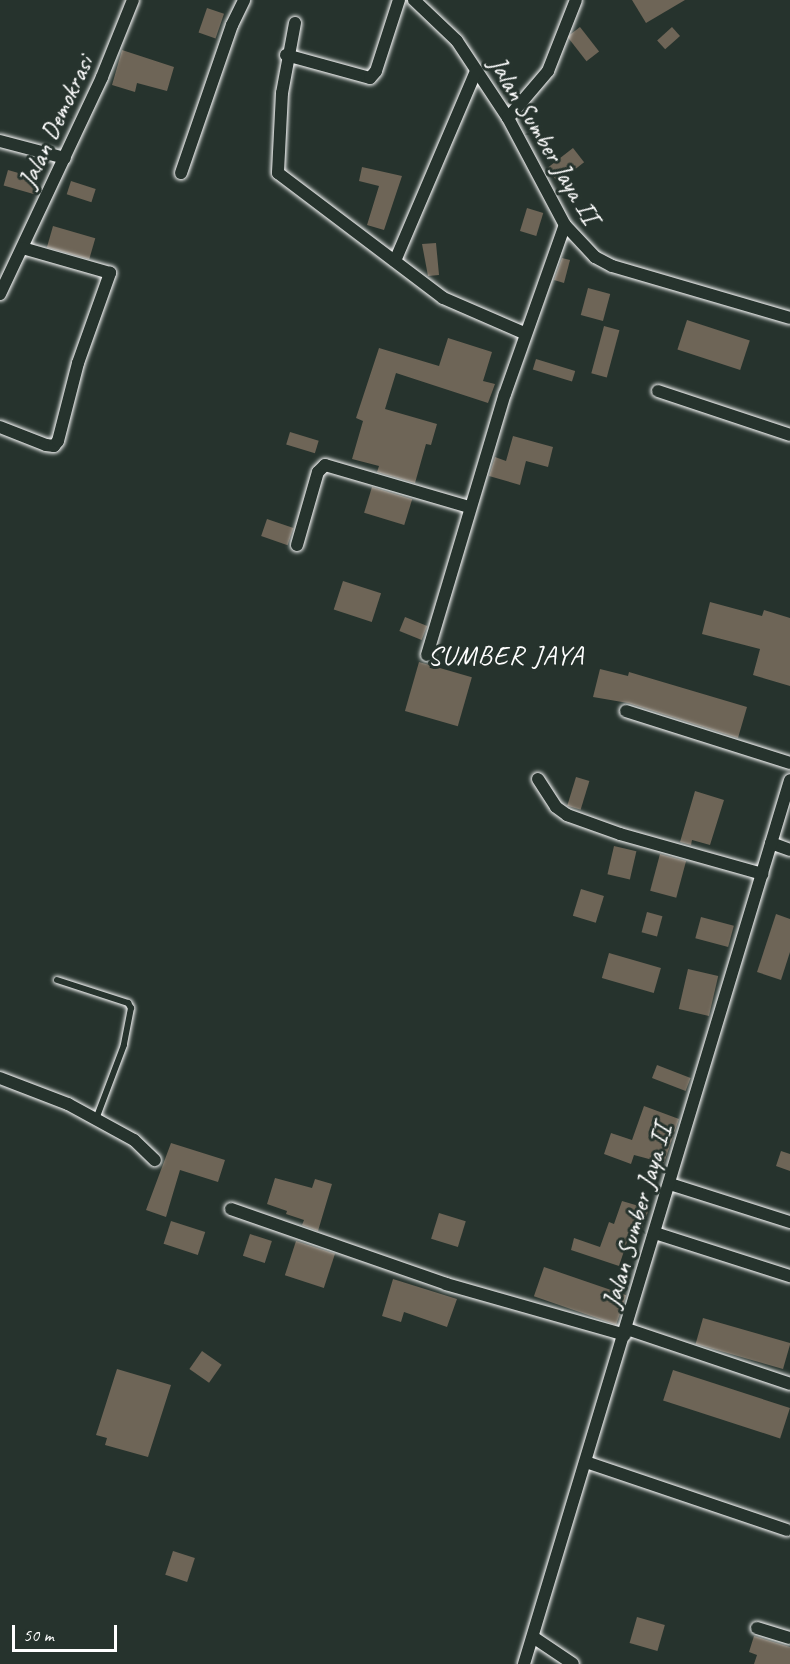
<!DOCTYPE html>
<style>
body{margin:0}
#map{position:relative;width:790px;height:1664px;overflow:hidden;background:#26332d;font-family:Caveat,sans-serif}
div>[style]{position:absolute}
[style*='--x']{left:calc(var(--x)*1px);top:calc(var(--y)*1px);width:calc(var(--w)*1px);rotate:calc(var(--a)*1deg)}
.building>*{inset:0;background:#6e6557;transform-origin:0 0}
.roads{filter:drop-shadow(0 0 2px #fff) drop-shadow(0 0 2px #fff)}
.lane>*{height:6px;margin:-3px;padding:0 3px;transform-origin:3px;border-radius:3px;background:#26332d}
.street>*{height:12px;margin:-6px;padding:0 6px;transform-origin:6px;border-radius:6px;background:#26332d}
span{translate:-50% -50%;white-space:nowrap;text-align:center;line-height:1.15;-webkit-text-stroke:6px #26332d;paint-order:stroke}
.street-label{font-size:26px;color:#fff}
.neighbourhood-label{font-size:27px;color:#fff;letter-spacing:1.5px}
.scale{position:absolute;left:12px;top:1625px;width:105px;height:27px;box-sizing:border-box;border:3px solid #fff;border-top:0;padding-left:8px;font-size:18px;line-height:21px;white-space:nowrap;color:#fff;-webkit-text-stroke:4px #26332d;paint-order:stroke}
</style>
<div id="map">
<div class="building">
<div style="clip-path:polygon(632px 0,685px 0,646px 23px)"></div>
<div style="left:207px;top:8px;width:18px;height:26px;rotate:19deg"></div>
<div style="left:580px;top:27px;width:31px;height:16px;rotate:52deg"></div>
<div style="left:672px;top:27px;width:12px;height:20px;rotate:48deg"></div>
<div style="clip-path:polygon(122px 50px,174px 67px,167px 91px,137px 83px,135px 92px,112px 85px)"></div>
<div style="left:573px;top:148px;width:18px;height:33px;rotate:52deg"></div>
<div style="clip-path:polygon(362px 167px,402px 176px,384px 230px,367px 225px,379px 186px,359px 181px)"></div>
<div style="left:8px;top:170px;width:32px;height:16px;rotate:16deg"></div>
<div style="left:71px;top:181px;width:26px;height:14px;rotate:18deg"></div>
<div style="left:527px;top:208px;width:17px;height:24px;rotate:17deg"></div>
<div style="left:53px;top:226px;width:44px;height:22px;rotate:16deg"></div>
<div style="clip-path:polygon(436px 243px,439px 275px,428px 276px,422px 244px)"></div>
<div style="clip-path:polygon(562px 258px,570px 260px,564px 283px,554px 280px)"></div>
<div style="left:588px;top:288px;width:23px;height:28px;rotate:15deg"></div>
<div style="left:687px;top:320px;width:66px;height:31px;rotate:18deg"></div>
<div style="left:604px;top:326px;width:16px;height:49px;rotate:15deg"></div>
<div style="clip-path:polygon(448px 338px,492px 352px,483px 381px,495px 384px,488px 403px,396px 373px,385px 409px,437px 424px,431px 445px,426px 444px,415px 483px,377px 472px,379px 466px,352px 459px,363px 421px,356px 418px,379px 348px,439px 366px)"></div>
<div style="left:536px;top:359px;width:41px;height:11px;rotate:17deg"></div>
<div style="left:290px;top:432px;width:30px;height:13px;rotate:17deg"></div>
<div style="clip-path:polygon(513px 436px,553px 447px,548px 467px,526px 461px,520px 485px,489px 476px,495px 457px,506px 461px)"></div>
<div style="left:372px;top:487px;width:42px;height:27px;rotate:17deg"></div>
<div style="left:267px;top:519px;width:28px;height:18px;rotate:19deg"></div>
<div style="left:343px;top:581px;width:40px;height:30px;rotate:18deg"></div>
<div style="clip-path:polygon(710px 602px,762px 616px,764px 610px,790px 618px,790px 686px,753px 675px,760px 649px,702px 634px)"></div>
<div style="left:405px;top:617px;width:24px;height:15px;rotate:22deg"></div>
<div style="left:419px;top:662px;width:55px;height:51px;rotate:16deg"></div>
<div style="clip-path:polygon(600px 669px,628px 676px,629px 672px,747px 707px,738px 738px,628px 703px,593px 697px)"></div>
<div style="left:576px;top:777px;width:14px;height:30px;rotate:17deg"></div>
<div style="clip-path:polygon(695px 791px,724px 800px,710px 845px,692px 840px,691px 845px,680px 842px)"></div>
<div style="left:614px;top:846px;width:23px;height:29px;rotate:13deg"></div>
<div style="left:660px;top:854px;width:27px;height:38px;rotate:15deg"></div>
<div style="left:581px;top:889px;width:24px;height:28px;rotate:17deg"></div>
<div style="left:647px;top:912px;width:16px;height:21px;rotate:15deg"></div>
<div style="clip-path:polygon(776px 914px,790px 919px,790px 952px,781px 980px,757px 972px)"></div>
<div style="left:701px;top:917px;width:34px;height:22px;rotate:15deg"></div>
<div style="left:609px;top:953px;width:54px;height:26px;rotate:16deg"></div>
<div style="left:688px;top:969px;width:31px;height:41px;rotate:13deg"></div>
<div style="left:657px;top:1065px;width:36px;height:14px;rotate:21deg"></div>
<div style="clip-path:polygon(644px 1106px,679px 1119px,664px 1163px,634px 1155px,631px 1164px,604px 1154px,611px 1133px,632px 1140px)"></div>
<div style="clip-path:polygon(171px 1143px,225px 1160px,218px 1182px,180px 1170px,166px 1217px,146px 1210px)"></div>
<div style="clip-path:polygon(781px 1151px,790px 1154px,790px 1171px,776px 1166px)"></div>
<div style="clip-path:polygon(275px 1178px,312px 1188px,315px 1179px,332px 1184px,318px 1231px,302px 1225px,304px 1220px,286px 1214px,287px 1211px,267px 1204px)"></div>
<div style="clip-path:polygon(622px 1201px,649px 1209px,637px 1242px,628px 1239px,619px 1266px,571px 1250px,574px 1238px,600px 1247px,609px 1222px,614px 1224px)"></div>
<div style="left:439px;top:1213px;width:28px;height:27px;rotate:17deg"></div>
<div style="left:171px;top:1221px;width:36px;height:24px;rotate:18deg"></div>
<div style="left:250px;top:1234px;width:23px;height:23px;rotate:18deg"></div>
<div style="left:296px;top:1241px;width:41px;height:36px;rotate:18deg"></div>
<div style="left:544px;top:1267px;width:87px;height:31px;rotate:19deg"></div>
<div style="clip-path:polygon(393px 1279px,457px 1299px,447px 1327px,404px 1312px,401px 1322px,382px 1316px)"></div>
<div style="left:703px;top:1318px;width:91px;height:27px;rotate:16deg"></div>
<div style="left:202px;top:1351px;width:24px;height:22px;rotate:35deg"></div>
<div style="clip-path:polygon(117px 1369px,171px 1385px,148px 1457px,105px 1445px,107px 1438px,96px 1435px)"></div>
<div style="left:673px;top:1370px;width:123px;height:32px;rotate:18deg"></div>
<div style="left:173px;top:1551px;width:23px;height:25px;rotate:18deg"></div>
<div style="left:637px;top:1617px;width:29px;height:27px;rotate:16deg"></div>
<div style="clip-path:polygon(754px 1636px,790px 1647px,790px 1664px,754px 1664px,757px 1655px,749px 1652px)"></div>
</div>
<div class="roads">
<div class="lane">
<div style="--x:57;--y:980;--w:75;--a:17.9"></div>
<div style="--x:128;--y:1003;--w:6;--a:59"></div>
<div style="--x:131;--y:1008;--w:38;--a:101"></div>
<div style="--x:124;--y:1045;--w:79;--a:110.7"></div>
</div>
<div class="street">
<div style="--x:414;--y:0;--w:59;--a:43.6"></div>
<div style="--x:457;--y:41;--w:92;--a:56.5"></div>
<div style="--x:508;--y:118;--w:121;--a:62"></div>
<div style="--x:565;--y:225;--w:44;--a:46.8"></div>
<div style="--x:595;--y:257;--w:19;--a:28"></div>
<div style="--x:612;--y:266;--w:185;--a:16.3"></div>
<div style="--x:295;--y:23;--w:71;--a:100.5"></div>
<div style="--x:282;--y:93;--w:80;--a:92.9"></div>
<div style="--x:278;--y:173;--w:207;--a:37.1"></div>
<div style="--x:443;--y:298;--w:90;--a:23.4"></div>
<div style="--x:286;--y:55;--w:87;--a:15.3"></div>
<div style="--x:370;--y:78;--w:9;--a:-49"></div>
<div style="--x:376;--y:71;--w:75;--a:-72.1"></div>
<div style="--x:508;--y:118;--w:62;--a:-49.6"></div>
<div style="--x:548;--y:71;--w:76;--a:-68.5"></div>
<div style="--x:0;--y:141;--w:67;--a:14.7"></div>
<div style="--x:181;--y:173;--w:157;--a:-71"></div>
<div style="--x:232;--y:25;--w:28;--a:-64"></div>
<div style="--x:395;--y:261;--w:207;--a:-66.9"></div>
<div style="--x:0;--y:294;--w:240;--a:-64.8"></div>
<div style="--x:102;--y:77;--w:83;--a:-68.1"></div>
<div style="--x:658;--y:391;--w:139;--a:18.4"></div>
<div style="--x:0;--y:427;--w:49;--a:21.4"></div>
<div style="--x:46;--y:445;--w:8;--a:7"></div>
<div style="--x:54;--y:446;--w:6;--a:-51"></div>
<div style="--x:58;--y:441;--w:81;--a:-75.6"></div>
<div style="--x:78;--y:363;--w:96;--a:-70.4"></div>
<div style="--x:110;--y:273;--w:91;--a:-164.1"></div>
<div style="--x:297;--y:545;--w:76;--a:-74"></div>
<div style="--x:318;--y:472;--w:10;--a:-45"></div>
<div style="--x:325;--y:465;--w:150;--a:16.3"></div>
<div style="--x:427;--y:655;--w:272;--a:-73.4"></div>
<div style="--x:505;--y:394;--w:179;--a:-70.5"></div>
<div style="--x:626;--y:711;--w:172;--a:17.6"></div>
<div style="--x:538;--y:779;--w:33;--a:57"></div>
<div style="--x:556;--y:807;--w:14;--a:36"></div>
<div style="--x:567;--y:815;--w:56;--a:19.7"></div>
<div style="--x:620;--y:834;--w:148;--a:15.7"></div>
<div style="--x:771;--y:843;--w:20;--a:20"></div>
<div style="--x:0;--y:1078;--w:73;--a:20.9"></div>
<div style="--x:68;--y:1104;--w:75;--a:28.6"></div>
<div style="--x:134;--y:1140;--w:29;--a:44"></div>
<div style="--x:670;--y:1184;--w:126;--a:17.6"></div>
<div style="--x:231;--y:1209;--w:228;--a:19.2"></div>
<div style="--x:446;--y:1284;--w:186;--a:15.9"></div>
<div style="--x:655;--y:1233;--w:142;--a:17.7"></div>
<div style="--x:627;--y:1329;--w:172;--a:18.6"></div>
<div style="--x:586;--y:1462;--w:212;--a:18.7"></div>
<div style="--x:757;--y:1628;--w:34;--a:17"></div>
<div style="--x:533;--y:1637;--w:48;--a:34"></div>
<div style="--x:524;--y:1664;--w:923;--a:-73.25"></div>
</div>
</div>
<div class="street-label">
<span style="left:56px;top:122px;rotate:-65deg">Jalan Demokrasi</span>
<span style="left:544px;top:140px;rotate:59deg">Jalan Sumber Jaya II</span>
<span style="left:637px;top:1216px;rotate:-74deg">Jalan Sumber Jaya II</span>
</div>
<div class="neighbourhood-label">
<span style="left:506px;top:656px">SUMBER JAYA</span>
</div>
<div class="scale">50 m</div>
</div>
